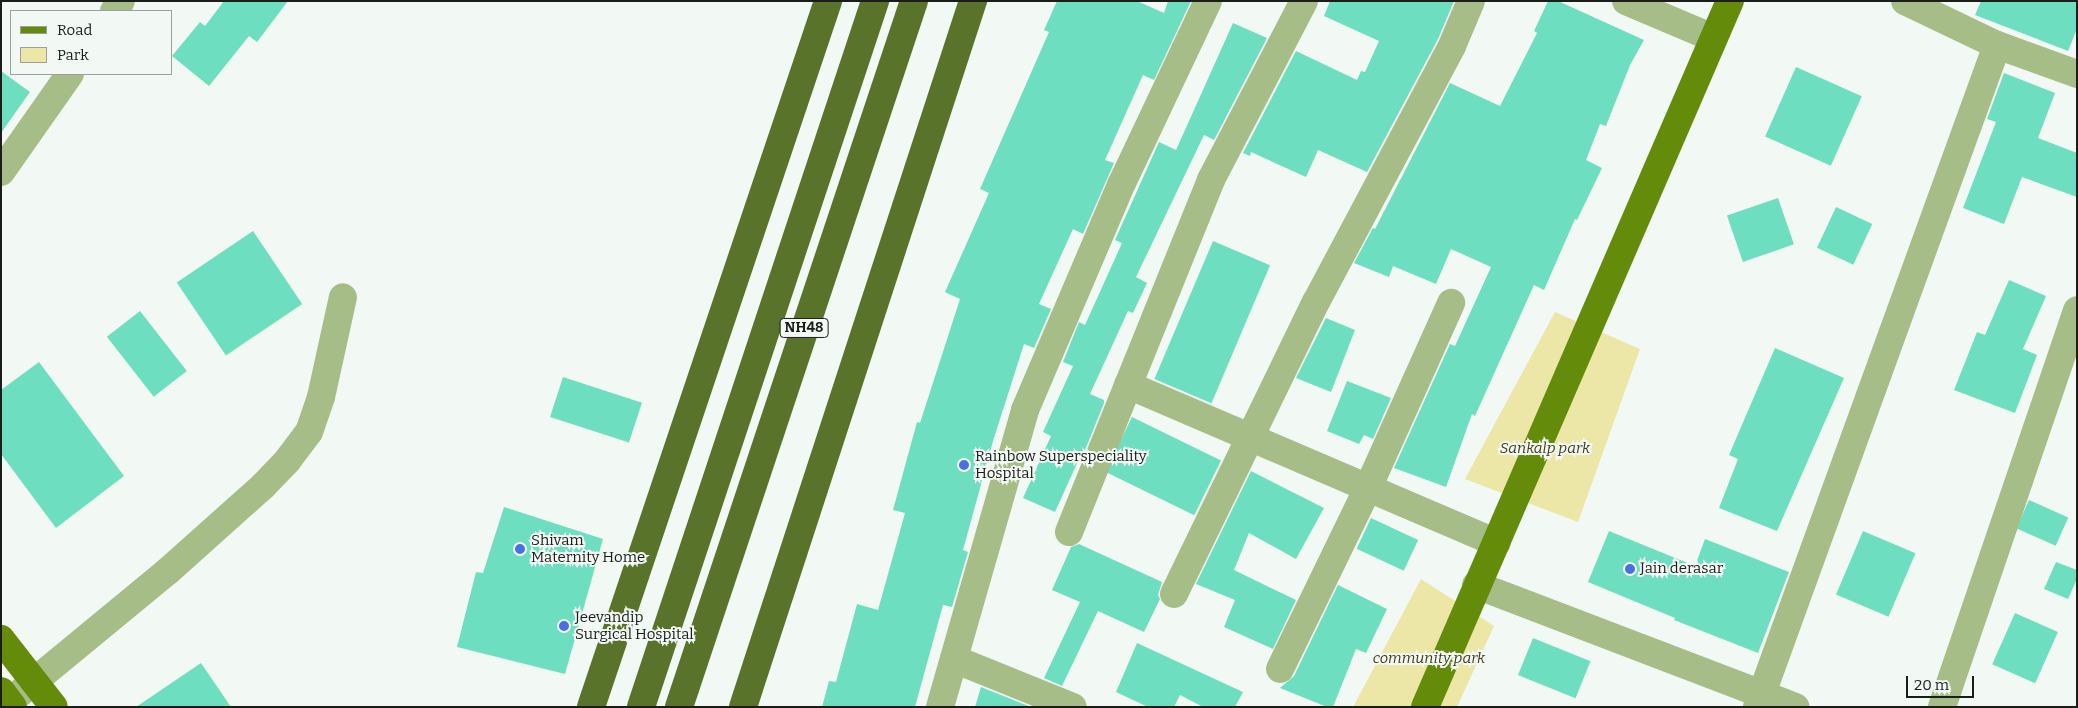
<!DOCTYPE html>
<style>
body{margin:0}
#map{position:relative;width:2078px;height:708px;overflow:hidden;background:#f2f8f3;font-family:Bitter,serif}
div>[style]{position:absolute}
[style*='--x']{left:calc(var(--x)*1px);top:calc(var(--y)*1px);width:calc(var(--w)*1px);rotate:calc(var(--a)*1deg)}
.green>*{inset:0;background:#ece6a7}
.building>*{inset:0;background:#6ddfc0;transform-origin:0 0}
.minor>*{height:28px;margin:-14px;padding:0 14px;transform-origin:14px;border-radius:14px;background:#a6bd87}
.major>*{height:28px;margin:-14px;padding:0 14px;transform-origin:14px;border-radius:14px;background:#658b0a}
.highway>*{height:28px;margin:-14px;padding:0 14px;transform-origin:14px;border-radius:14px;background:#59732b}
.dots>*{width:14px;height:14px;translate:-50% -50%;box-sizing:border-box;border:2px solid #f2f8f3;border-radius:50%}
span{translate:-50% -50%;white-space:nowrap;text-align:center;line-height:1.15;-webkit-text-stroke:4px #f2f8f3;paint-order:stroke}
.shield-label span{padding:1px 4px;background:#f2f8f3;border:1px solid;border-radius:4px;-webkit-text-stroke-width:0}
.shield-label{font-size:14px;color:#1b1d1b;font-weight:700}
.park-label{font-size:15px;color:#423e17;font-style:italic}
.poi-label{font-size:15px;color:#1b1d1b}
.left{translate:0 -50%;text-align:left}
.frame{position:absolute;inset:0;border:2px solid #1b1d1b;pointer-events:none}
.legend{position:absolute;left:10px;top:10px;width:162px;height:65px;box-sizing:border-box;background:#f2f8f3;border:1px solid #9ca09d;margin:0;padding:6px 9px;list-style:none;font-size:15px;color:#1b1d1b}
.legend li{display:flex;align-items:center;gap:10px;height:25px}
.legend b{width:25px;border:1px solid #9ca09d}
.scale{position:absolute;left:1906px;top:676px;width:68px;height:22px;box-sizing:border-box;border:2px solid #1b1d1b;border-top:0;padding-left:6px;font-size:15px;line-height:18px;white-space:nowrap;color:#1b1d1b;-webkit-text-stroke:4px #f2f8f3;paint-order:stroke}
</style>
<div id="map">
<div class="green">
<div style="clip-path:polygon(1555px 312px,1640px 349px,1578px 522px,1465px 479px)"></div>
<div style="clip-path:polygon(1421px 579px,1494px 626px,1457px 707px,1353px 707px)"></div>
</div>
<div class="building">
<div style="clip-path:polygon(224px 1px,288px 1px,257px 42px,249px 36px,209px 86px,172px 56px,200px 22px,205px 26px)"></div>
<div style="clip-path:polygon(1057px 1px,1137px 1px,1164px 13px,1168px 1px,1191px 1px,1154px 80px,1143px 75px,1105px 160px,1114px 163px,1083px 234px,1073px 229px,1039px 304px,1051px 309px,1034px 348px,1024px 344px,993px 441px,963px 550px,968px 552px,952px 607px,943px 605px,915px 707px,822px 707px,829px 681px,836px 682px,857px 604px,878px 610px,905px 513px,893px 510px,917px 422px,920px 423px,960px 299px,945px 292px,989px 193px,980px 189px,1049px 32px,1044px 30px)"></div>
<div style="clip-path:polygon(1330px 1px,1454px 1px,1438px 39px,1367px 172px,1318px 150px,1306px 177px,1251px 152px,1250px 156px,1243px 153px,1296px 51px,1357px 80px,1361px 71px,1365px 72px,1379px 41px,1324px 16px)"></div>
<div style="clip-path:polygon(1548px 1px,1558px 1px,1644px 40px,1630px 65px,1606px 126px,1600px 124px,1586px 160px,1602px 168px,1577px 220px,1575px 219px,1544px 290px,1534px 285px,1475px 416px,1472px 414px,1446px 487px,1394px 468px,1450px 344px,1455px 346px,1491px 267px,1451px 249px,1436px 284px,1393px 266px,1389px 277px,1354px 263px,1373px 228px,1375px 229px,1450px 83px,1500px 106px,1537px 33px,1534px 31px)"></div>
<div style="clip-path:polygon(1981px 1px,2077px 1px,2077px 29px,2068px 51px,1975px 15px)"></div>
<div style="clip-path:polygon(1233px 23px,1267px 38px,1214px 140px,1204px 135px,1136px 277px,1147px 283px,1133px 313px,1128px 311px,1090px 394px,1104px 400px,1104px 403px,1081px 460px,1079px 459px,1055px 512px,1023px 498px,1051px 436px,1043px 432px,1073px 366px,1063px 362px,1079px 322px,1085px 325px,1122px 243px,1115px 240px,1159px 142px,1176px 150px)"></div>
<div style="left:1796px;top:67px;width:72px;height:76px;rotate:24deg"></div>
<div style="clip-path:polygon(1px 71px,30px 92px,1px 133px)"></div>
<div style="clip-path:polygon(2004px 73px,2055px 93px,2038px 138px,2077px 153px,2077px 197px,2022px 177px,2004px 224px,1963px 208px,1996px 122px,1987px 119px)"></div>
<div style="left:1778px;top:198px;width:49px;height:54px;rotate:71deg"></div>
<div style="left:1836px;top:207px;width:40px;height:45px;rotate:25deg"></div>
<div style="left:253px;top:231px;width:88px;height:92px;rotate:56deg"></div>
<div style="left:1213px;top:241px;width:62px;height:150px;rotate:23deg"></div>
<div style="clip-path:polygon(2009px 280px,2046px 296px,2023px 349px,2037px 355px,2015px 413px,1954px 390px,1977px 332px,1985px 335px)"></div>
<div style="left:140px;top:311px;width:76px;height:42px;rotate:52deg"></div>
<div style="clip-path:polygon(1326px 318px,1355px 330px,1331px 392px,1296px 378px)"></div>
<div style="clip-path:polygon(1775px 348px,1844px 378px,1777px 531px,1719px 508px,1738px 459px,1729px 455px)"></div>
<div style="clip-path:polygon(39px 362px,124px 476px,56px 528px,1px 454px,1px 390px)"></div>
<div style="left:563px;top:377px;width:83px;height:42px;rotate:18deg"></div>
<div style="clip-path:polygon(1347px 381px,1391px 398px,1373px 439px,1364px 435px,1359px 444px,1327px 431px)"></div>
<div style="left:1132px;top:417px;width:99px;height:61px;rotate:26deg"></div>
<div style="clip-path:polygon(1251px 471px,1324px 508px,1296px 559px,1249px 533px,1234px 570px,1296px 600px,1273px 649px,1224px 627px,1235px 600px,1196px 584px)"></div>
<div style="left:2029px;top:500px;width:43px;height:31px;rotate:24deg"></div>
<div style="clip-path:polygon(504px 507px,603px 539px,565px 674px,457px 647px,476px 572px,483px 573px)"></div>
<div style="left:1371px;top:518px;width:52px;height:34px;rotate:25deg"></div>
<div style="clip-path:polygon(1609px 531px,1695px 566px,1705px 539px,1789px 572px,1758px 653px,1674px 620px,1675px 618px,1588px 582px)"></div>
<div style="left:1863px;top:531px;width:57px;height:69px;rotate:23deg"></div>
<div style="clip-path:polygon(1079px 544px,1162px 582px,1158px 595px,1160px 599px,1144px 632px,1098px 611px,1062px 686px,1044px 678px,1080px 602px,1052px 590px,1071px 547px)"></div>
<div style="clip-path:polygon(2056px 562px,2077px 570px,2077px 579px,2068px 599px,2044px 589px)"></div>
<div style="clip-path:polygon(1338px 585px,1387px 609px,1366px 653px,1356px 649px,1333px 707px,1327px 707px,1280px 688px,1294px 676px)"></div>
<div style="left:2015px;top:613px;width:47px;height:56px;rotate:24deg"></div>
<div style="left:1533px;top:638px;width:62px;height:40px;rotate:22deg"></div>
<div style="clip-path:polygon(1137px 643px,1243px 692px,1235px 707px,1203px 707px,1180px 695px,1174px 707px,1148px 707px,1116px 692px)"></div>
<div style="clip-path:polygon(201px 663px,231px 707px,136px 707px)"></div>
<div style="clip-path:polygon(981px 687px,1031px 707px,975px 707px)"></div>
</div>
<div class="minor">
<div style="--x:1304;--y:1;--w:202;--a:117.5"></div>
<div style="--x:1211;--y:180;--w:221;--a:112"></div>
<div style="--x:1128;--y:385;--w:401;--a:23.2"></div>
<div style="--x:1626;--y:1;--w:95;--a:23"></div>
<div style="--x:1905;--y:1;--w:102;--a:25.6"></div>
<div style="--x:1997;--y:45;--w:85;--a:19.9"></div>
<div style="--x:114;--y:11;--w:12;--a:-55"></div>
<div style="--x:1;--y:172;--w:120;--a:-54.9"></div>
<div style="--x:1069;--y:532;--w:158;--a:-68.1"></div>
<div style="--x:1476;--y:585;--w:342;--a:20.9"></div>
<div style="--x:1174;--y:594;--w:325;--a:-64.1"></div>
<div style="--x:1316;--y:302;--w:290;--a:-62"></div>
<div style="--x:1452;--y:46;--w:49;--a:-67.1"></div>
<div style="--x:954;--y:659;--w:128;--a:22"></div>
<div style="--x:1280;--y:669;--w:201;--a:-64.1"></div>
<div style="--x:1368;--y:488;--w:203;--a:-65.8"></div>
<div style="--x:9;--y:702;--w:206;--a:-39.5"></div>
<div style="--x:168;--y:571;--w:127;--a:-41.8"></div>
<div style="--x:263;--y:486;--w:35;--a:-46"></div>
<div style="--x:287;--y:461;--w:36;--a:-53"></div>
<div style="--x:309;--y:432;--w:37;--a:-71"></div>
<div style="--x:321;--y:397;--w:102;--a:-77.6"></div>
<div style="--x:940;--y:707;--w:309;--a:-74"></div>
<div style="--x:1025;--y:410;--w:247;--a:-66.9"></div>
<div style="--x:1122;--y:183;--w:201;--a:-64.7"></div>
<div style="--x:1757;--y:707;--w:704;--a:-70.07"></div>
<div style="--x:1942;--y:707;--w:419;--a:-71.2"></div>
</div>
<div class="major">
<div style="--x:1;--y:639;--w:86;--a:52.1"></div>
<div style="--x:1;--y:691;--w:20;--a:53"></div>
<div style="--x:1425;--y:707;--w:769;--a:-66.64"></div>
</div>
<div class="highway">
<div style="--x:591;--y:707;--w:745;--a:-71.44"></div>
<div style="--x:641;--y:707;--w:744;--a:-71.66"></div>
<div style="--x:679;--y:707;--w:744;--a:-71.59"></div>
<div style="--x:743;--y:707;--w:743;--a:-71.96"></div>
</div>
<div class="dots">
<div style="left:964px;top:465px;background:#4b6fe3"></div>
<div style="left:520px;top:549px;background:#4b6fe3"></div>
<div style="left:1630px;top:569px;background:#4b6fe3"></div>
<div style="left:564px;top:626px;background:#4b6fe3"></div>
</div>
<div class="shield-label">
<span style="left:804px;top:328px">NH48</span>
</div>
<div class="park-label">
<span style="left:1545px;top:449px">Sankalp park</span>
<span style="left:1429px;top:659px">community park</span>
</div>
<div class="poi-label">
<span class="left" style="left:975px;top:465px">Rainbow Superspeciality<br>Hospital</span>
<span class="left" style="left:531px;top:549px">Shivam<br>Maternity Home</span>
<span class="left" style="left:1640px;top:569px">Jain derasar</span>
<span class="left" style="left:575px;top:626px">Jeevandip<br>Surgical Hospital</span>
</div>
<div class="frame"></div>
<ul class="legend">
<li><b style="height:6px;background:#658b0a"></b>Road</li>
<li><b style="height:14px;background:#ece6a7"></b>Park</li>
</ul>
<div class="scale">20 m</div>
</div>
